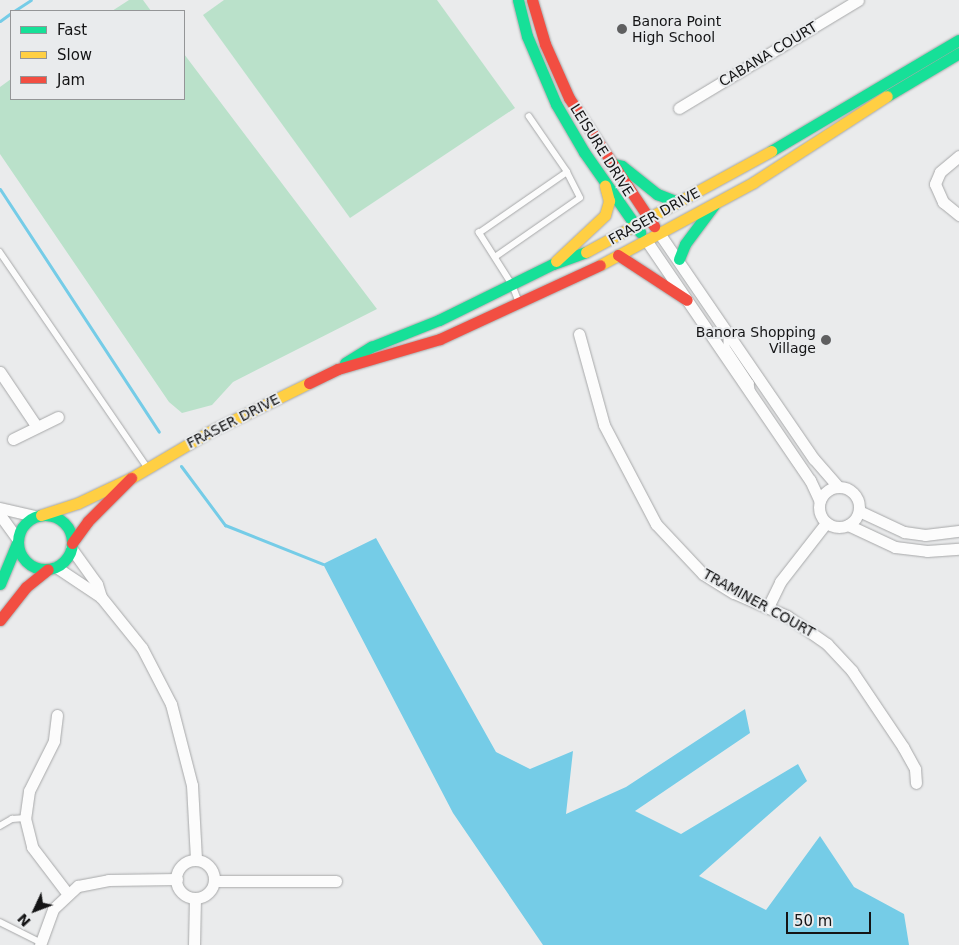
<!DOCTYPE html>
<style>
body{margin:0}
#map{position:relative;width:959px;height:945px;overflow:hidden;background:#eaebec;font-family:"DejaVu Sans",sans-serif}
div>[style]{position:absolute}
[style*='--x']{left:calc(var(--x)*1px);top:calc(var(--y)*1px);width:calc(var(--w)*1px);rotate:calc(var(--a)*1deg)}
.green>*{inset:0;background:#bae1ca}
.water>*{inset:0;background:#75cce7}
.stream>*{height:3px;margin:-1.5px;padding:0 1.5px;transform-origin:1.5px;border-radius:1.5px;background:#75cce7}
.roads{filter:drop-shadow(0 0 1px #a7a8a9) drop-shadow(0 0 1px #a7a8a9)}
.lane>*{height:5.5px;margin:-2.75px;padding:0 2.75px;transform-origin:2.75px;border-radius:2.75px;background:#fcfcfc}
.street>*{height:11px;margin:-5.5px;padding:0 5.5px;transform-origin:5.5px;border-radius:5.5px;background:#fcfcfc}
.street>.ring{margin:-5.5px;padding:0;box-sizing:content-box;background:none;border:11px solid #fcfcfc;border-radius:50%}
.fast>*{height:11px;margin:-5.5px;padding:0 5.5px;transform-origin:5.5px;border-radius:5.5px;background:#16e098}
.fast>.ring{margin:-5.5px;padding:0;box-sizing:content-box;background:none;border:11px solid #16e098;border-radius:50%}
.slow>*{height:11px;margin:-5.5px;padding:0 5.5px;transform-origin:5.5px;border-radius:5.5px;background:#ffcf43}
.jam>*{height:11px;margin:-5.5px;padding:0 5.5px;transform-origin:5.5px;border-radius:5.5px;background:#f24e42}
.dots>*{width:14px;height:14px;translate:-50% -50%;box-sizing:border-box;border:2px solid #e9ebed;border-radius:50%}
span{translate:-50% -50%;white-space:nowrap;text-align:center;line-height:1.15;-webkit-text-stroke:4px #e9ebed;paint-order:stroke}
.poi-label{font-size:14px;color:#141415}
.left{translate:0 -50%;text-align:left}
.right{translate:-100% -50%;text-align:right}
.street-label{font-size:14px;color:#141415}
.legend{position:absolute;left:10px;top:10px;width:175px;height:90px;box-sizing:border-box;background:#e9ebed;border:1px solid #949597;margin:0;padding:6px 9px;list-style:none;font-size:15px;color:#141415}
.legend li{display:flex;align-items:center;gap:10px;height:25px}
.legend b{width:25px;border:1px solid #949597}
.north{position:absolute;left:10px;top:885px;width:50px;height:50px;-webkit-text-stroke:4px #e9ebed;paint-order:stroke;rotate:227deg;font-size:14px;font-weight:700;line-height:20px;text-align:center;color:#141415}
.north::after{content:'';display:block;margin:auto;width:18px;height:22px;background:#141415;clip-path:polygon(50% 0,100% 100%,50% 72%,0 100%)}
.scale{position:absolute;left:786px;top:912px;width:85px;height:22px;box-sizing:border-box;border:2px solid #141415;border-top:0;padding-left:6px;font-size:15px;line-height:18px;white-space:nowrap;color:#141415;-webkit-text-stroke:4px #e9ebed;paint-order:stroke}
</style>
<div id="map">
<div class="green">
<div style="clip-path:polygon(129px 0,143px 0,151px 11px,112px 11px)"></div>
<div style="clip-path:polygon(224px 0,437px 0,515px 108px,350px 218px,203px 15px)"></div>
<div style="clip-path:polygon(184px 54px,377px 309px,233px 382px,212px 405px,182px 413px,169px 402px,0 154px,0 87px,11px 79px,11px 99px,184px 99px)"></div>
</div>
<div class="water">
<div style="clip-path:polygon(376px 538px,496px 752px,530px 769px,573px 751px,566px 814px,626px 787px,745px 709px,750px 733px,635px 811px,681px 834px,798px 764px,807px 781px,699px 876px,766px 910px,820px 836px,854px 887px,904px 914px,909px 945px,543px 945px,453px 813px,323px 564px)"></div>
</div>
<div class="stream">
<div style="--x:14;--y:11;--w:20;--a:-33"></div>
<div style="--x:0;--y:21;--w:14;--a:-36"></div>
<div style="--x:0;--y:189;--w:290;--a:56.8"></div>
<div style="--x:181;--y:466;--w:74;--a:53.3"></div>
<div style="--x:225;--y:525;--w:105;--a:21.7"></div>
</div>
<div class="roads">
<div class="lane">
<div style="--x:0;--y:252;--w:260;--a:55.6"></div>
<div style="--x:495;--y:257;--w:103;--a:-34.8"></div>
<div style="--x:580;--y:198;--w:29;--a:-117"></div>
<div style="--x:519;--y:303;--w:19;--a:-111"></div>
<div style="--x:512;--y:285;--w:62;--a:-122.4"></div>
<div style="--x:479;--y:233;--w:107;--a:-34.7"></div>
<div style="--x:567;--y:172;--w:67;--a:-124.6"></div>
<div style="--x:727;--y:336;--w:11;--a:90"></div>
<div style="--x:727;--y:347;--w:43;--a:56.3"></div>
<div style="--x:751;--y:383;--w:7;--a:82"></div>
<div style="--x:0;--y:826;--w:14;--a:-30"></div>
<div style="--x:12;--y:819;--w:13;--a:-4"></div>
<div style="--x:0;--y:922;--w:45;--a:26.6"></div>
</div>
<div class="street">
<div style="--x:679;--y:108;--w:209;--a:-31.1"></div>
<div style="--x:959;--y:156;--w:25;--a:140"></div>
<div style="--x:940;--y:172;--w:13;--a:113"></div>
<div style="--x:935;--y:184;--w:20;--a:66"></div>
<div style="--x:943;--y:202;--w:21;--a:39"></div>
<div style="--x:659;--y:233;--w:274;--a:55.6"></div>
<div style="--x:814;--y:459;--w:37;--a:49"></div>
<div style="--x:646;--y:240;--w:291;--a:55.7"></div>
<div style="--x:810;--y:480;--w:23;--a:65"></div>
<div style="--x:579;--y:334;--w:94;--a:74.6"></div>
<div style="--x:604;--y:425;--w:112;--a:62.3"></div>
<div style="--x:656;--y:524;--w:69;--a:46.8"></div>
<div style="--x:703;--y:574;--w:36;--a:32"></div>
<div style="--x:734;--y:593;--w:58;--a:23.5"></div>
<div style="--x:787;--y:616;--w:49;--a:35"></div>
<div style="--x:827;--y:644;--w:37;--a:47"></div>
<div style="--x:852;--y:671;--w:92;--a:56.1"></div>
<div style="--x:903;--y:747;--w:25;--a:61"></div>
<div style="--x:915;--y:769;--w:14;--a:86"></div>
<div style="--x:0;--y:372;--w:66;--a:56.1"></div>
<div style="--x:13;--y:439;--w:50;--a:-26.1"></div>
<div class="ring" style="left:819px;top:487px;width:29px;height:29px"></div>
<div style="--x:0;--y:508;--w:36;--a:13"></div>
<div style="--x:859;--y:511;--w:50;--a:25"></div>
<div style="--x:904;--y:532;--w:21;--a:8"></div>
<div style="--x:925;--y:535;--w:34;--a:-7"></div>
<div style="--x:0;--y:515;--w:29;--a:54"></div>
<div style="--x:848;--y:525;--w:52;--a:25.1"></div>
<div style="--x:895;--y:547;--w:32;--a:7"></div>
<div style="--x:927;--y:551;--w:32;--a:-4"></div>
<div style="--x:71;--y:548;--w:44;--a:54.2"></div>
<div style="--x:97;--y:584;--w:14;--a:73"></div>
<div style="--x:101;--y:597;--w:65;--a:51.2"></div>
<div style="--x:142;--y:648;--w:63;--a:62.6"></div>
<div style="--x:171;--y:704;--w:84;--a:75.5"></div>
<div style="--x:192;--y:785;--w:75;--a:86.9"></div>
<div style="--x:56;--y:567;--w:54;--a:33.7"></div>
<div style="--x:768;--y:607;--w:28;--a:-64"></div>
<div style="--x:780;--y:582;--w:75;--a:-52.1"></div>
<div style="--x:57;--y:715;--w:26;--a:97"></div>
<div style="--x:54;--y:741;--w:56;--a:116.6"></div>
<div style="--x:29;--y:791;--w:27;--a:98"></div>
<div style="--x:25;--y:818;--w:30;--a:76"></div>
<div style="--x:32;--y:847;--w:58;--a:52.7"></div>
<div class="ring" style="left:176px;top:860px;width:27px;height:27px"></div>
<div style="--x:214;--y:881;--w:122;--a:0"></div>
<div style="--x:40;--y:945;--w:38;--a:-70"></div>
<div style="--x:53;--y:909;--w:34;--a:-43"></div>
<div style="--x:78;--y:886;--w:31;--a:-11"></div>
<div style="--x:108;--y:880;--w:69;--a:-0.8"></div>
<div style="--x:194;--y:945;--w:47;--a:-88.8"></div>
</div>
<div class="fast">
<div style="--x:518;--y:0;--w:37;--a:76"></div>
<div style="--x:527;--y:36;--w:74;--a:66.9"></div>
<div style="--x:556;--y:104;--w:56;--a:59.7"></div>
<div style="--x:584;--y:152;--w:98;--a:55"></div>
<div style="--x:887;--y:96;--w:84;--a:-30.8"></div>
<div style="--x:771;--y:151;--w:218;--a:-30.6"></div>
<div style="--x:610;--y:163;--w:12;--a:14"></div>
<div style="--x:622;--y:166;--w:45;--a:38.7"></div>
<div style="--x:657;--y:194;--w:22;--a:21"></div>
<div style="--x:679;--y:259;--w:16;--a:-68"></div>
<div style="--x:685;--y:244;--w:49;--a:-53.4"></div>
<div style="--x:345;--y:363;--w:31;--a:-32"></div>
<div style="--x:371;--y:347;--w:73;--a:-21.7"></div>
<div style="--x:439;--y:320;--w:127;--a:-26.2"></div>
<div style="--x:553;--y:264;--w:35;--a:-20"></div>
<div class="ring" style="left:18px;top:515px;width:43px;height:43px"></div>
<div style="--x:0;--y:584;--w:44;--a:-67.5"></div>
</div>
<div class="slow">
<div style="--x:586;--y:252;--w:211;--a:-28.6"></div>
<div style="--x:556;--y:261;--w:67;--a:-43.2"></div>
<div style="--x:605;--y:215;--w:15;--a:-74"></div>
<div style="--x:609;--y:201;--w:16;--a:-105"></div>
<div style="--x:600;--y:265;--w:175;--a:-28.3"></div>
<div style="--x:754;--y:182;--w:158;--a:-32.9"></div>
<div style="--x:41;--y:515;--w:39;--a:-18"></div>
<div style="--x:78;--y:503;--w:59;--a:-25.3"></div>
<div style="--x:131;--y:478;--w:91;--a:-30.5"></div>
<div style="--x:209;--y:432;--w:111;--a:-26.1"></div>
</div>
<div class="jam">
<div style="--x:532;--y:0;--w:46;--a:73.5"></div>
<div style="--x:545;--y:44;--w:59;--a:66"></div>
<div style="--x:569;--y:98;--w:154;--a:56.4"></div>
<div style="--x:618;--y:255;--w:82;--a:33.1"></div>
<div style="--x:309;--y:383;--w:32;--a:-26"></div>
<div style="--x:338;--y:369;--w:106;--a:-16.4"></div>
<div style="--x:440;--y:339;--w:176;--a:-24.8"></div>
<div style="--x:72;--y:543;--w:27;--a:-54"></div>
<div style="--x:88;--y:521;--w:61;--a:-45"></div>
<div style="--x:0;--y:620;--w:42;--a:-51.8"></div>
<div style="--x:26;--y:587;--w:28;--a:-39"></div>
</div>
</div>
<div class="dots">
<div style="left:622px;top:29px;background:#5f5f60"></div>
<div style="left:826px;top:340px;background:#5f5f60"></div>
</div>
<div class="poi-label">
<span class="left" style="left:632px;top:29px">Banora Point<br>High School</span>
<span class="right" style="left:816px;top:340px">Banora Shopping<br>Village</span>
</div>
<div class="street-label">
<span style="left:768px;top:54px;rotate:-31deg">CABANA COURT</span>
<span style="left:602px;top:150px;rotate:58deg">LEISURE DRIVE</span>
<span style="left:654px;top:216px;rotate:-29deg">FRASER DRIVE</span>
<span style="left:233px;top:421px;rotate:-27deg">FRASER DRIVE</span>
<span style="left:759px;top:603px;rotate:29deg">TRAMINER COURT</span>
</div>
<ul class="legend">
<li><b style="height:6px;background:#16e098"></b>Fast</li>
<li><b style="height:6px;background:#ffcf43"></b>Slow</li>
<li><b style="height:6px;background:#f24e42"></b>Jam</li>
</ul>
<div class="north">N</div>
<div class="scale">50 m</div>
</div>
